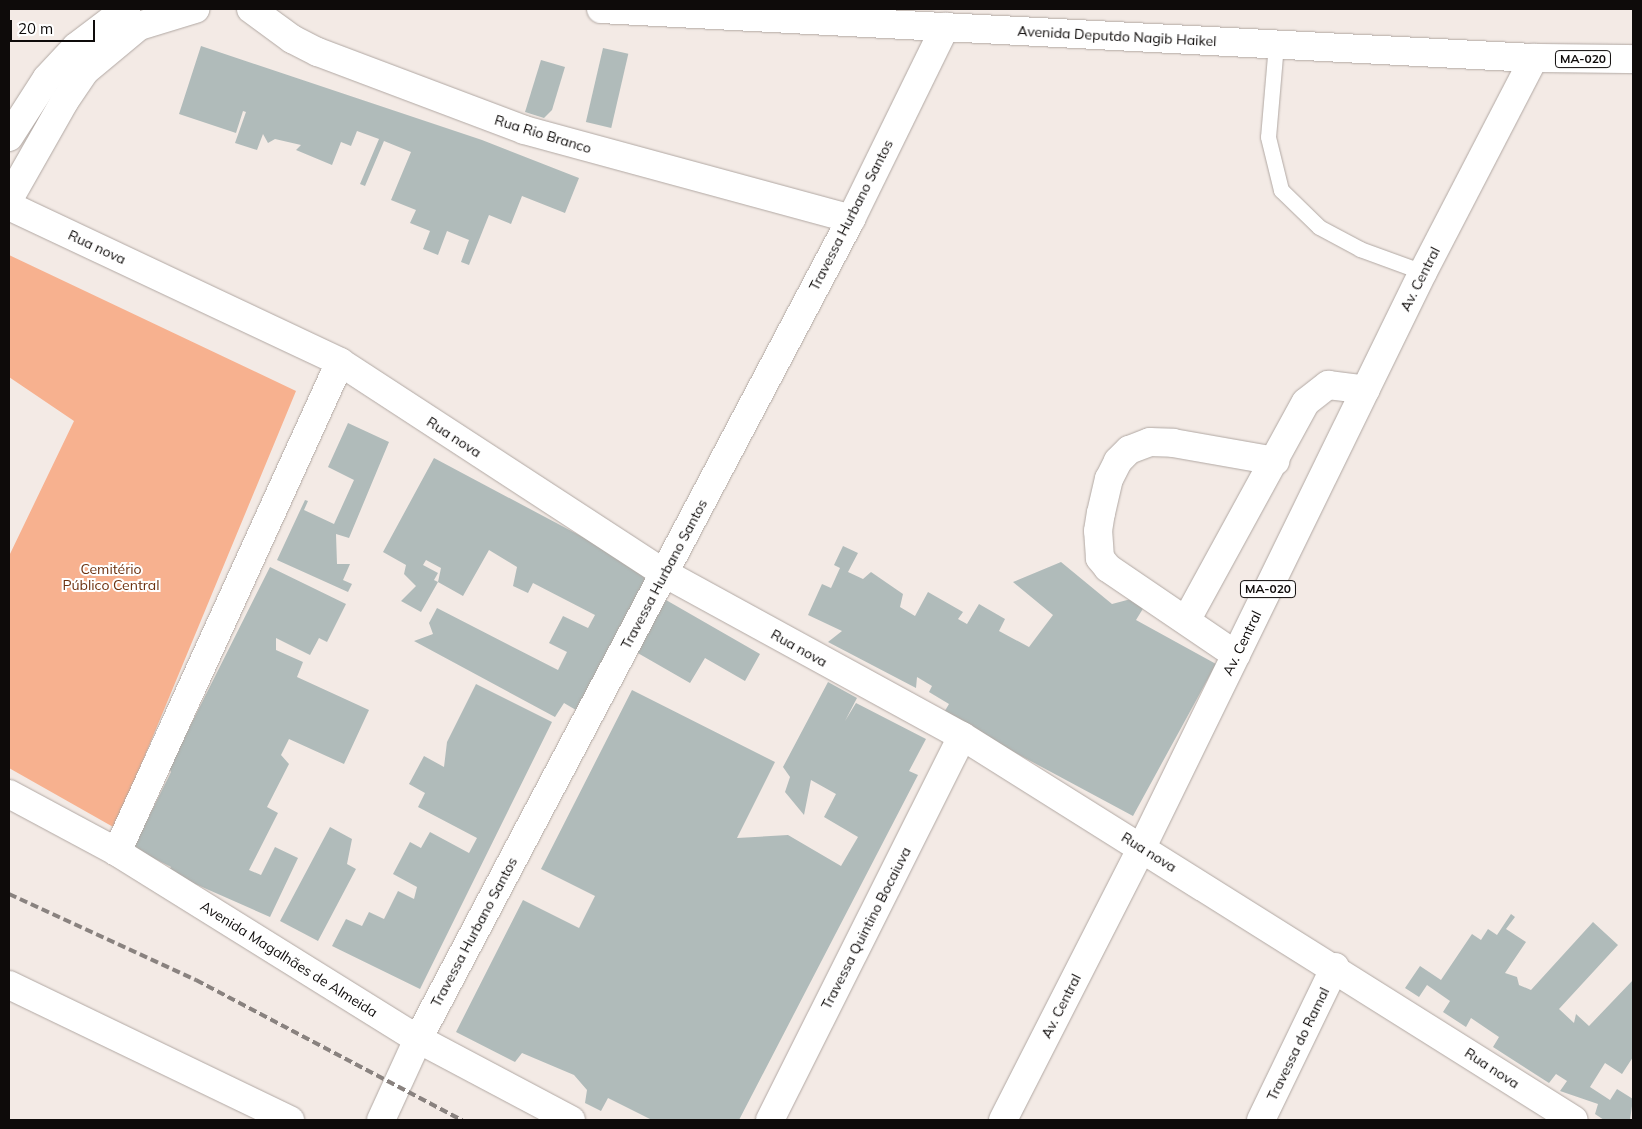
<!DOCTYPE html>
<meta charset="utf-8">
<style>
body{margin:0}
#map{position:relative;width:1642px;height:1129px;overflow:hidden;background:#f3eae5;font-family:Mulish,sans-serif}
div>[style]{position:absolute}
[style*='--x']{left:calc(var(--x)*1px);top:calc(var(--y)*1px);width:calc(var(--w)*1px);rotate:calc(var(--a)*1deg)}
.green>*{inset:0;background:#f7b18f}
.building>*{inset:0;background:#b0bbba;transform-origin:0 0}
.roads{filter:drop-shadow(0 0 1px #b1a8a3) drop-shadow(0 0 1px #b1a8a3)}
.lane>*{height:15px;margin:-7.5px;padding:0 7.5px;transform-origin:7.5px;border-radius:7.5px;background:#fff}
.street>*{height:28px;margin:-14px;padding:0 14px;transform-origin:14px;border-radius:14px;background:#fff}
.secondary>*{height:28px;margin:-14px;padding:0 14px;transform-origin:14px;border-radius:14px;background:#fff}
.primary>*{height:28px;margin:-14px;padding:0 14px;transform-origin:14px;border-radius:14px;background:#fff}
.rail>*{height:4px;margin-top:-2px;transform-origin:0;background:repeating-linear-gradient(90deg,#89827f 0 8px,transparent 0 12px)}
span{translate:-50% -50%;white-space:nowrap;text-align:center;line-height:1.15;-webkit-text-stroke:4px #fff;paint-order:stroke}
.shield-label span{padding:1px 4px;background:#fff;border:1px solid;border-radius:4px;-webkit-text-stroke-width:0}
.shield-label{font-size:12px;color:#0e0b0a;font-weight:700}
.street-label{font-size:14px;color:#0e0b0a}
.park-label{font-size:14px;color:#6c310f}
.frame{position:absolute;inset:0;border:10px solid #0e0b0a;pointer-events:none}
.scale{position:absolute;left:10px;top:20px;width:85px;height:22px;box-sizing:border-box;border:2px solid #0e0b0a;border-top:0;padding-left:6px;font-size:15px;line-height:18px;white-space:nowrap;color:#0e0b0a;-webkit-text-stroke:4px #fff;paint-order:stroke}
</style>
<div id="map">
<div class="green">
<div style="clip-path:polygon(9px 255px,296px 391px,115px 828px,9px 768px,9px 556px,74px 421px,9px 377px)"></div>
</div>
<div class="building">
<div style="clip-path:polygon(201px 46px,482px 140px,579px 178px,565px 213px,522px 196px,511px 224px,489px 215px,469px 265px,461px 262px,469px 240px,447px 231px,438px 255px,423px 249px,430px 231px,410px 223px,416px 210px,391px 200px,411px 152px,384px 141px,365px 186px,360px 184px,379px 139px,357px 131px,351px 146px,341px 142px,332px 165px,296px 150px,301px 145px,275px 139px,268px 143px,263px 134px,257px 150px,235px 143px,246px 112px,243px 111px,236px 133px,179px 114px)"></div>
<div style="left:603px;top:48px;width:26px;height:76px;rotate:13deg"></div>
<div style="clip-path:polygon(541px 60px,565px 67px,552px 110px,544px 118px,525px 112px)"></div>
<div style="clip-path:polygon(348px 423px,389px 442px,349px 538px,336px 534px,337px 564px,350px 564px,343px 580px,352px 584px,348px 592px,277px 560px,305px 500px,308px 501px,304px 510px,334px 524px,354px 480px,328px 467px)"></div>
<div style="clip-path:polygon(434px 458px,658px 577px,590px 703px,582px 698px,576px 710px,564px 703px,555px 717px,414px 641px,433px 634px,429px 623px,437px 608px,558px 670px,567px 652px,549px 643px,563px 616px,588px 628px,595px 615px,533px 583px,528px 593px,513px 586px,517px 567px,489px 550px,463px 596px,438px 582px,441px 568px,426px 560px,423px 565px,438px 573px,434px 580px,438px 582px,421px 612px,401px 601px,416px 586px,404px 574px,406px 565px,383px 552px)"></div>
<div style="clip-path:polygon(843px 546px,858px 553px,848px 572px,863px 579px,871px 572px,903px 594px,900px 607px,915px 616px,928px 592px,963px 612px,958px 619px,967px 624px,979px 604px,1005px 619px,999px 631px,1029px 647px,1053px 615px,1013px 582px,1061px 562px,1112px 604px,1131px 599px,1144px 607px,1136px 620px,1216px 664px,1133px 816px,943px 714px,949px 704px,929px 692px,932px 686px,917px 677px,916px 688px,828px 642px,842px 631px,808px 615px,822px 584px,831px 588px,840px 568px,834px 565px)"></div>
<div style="clip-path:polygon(270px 567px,346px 604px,327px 642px,319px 638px,310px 655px,276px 638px,276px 650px,303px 662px,297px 677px,369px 710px,344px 764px,289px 739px,281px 755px,289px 764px,267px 807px,278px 813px,249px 870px,261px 875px,275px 847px,298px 858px,270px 917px,168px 872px,171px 867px,133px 848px,171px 772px,169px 768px)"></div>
<div style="clip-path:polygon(666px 600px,760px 654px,745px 681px,705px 658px,690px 683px,636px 652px)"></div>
<div style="clip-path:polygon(828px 682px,857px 698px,845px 721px,856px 703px,926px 739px,909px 771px,918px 775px,739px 1120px,652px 1120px,608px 1098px,601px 1111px,585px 1103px,587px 1090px,574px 1075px,522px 1053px,515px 1062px,456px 1032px,523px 900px,579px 928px,595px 896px,541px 869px,632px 690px,775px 762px,737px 838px,788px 835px,841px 866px,858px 837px,824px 817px,836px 794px,811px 780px,804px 815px,785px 792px,790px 777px,783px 767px)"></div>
<div style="clip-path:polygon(476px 684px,552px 722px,420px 989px,332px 946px,346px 919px,362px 926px,369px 912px,384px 919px,398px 891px,414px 899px,417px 887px,393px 874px,410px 842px,421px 848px,430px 832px,469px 853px,477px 838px,418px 807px,425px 793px,409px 784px,424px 756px,444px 767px,447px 742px)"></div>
<div style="clip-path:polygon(330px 827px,352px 839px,347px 864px,356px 869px,318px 941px,280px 921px)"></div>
<div style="clip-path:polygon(1511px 914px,1515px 917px,1506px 929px,1526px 942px,1505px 973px,1517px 977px,1519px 985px,1531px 990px,1593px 922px,1618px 945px,1559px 1009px,1574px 1023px,1576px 1014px,1589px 1026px,1633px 980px,1633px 1057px,1622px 1074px,1605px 1063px,1590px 1087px,1610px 1100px,1617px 1089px,1633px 1099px,1630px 1120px,1604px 1120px,1595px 1114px,1598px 1104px,1560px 1091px,1567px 1081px,1556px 1074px,1549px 1083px,1493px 1047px,1499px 1037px,1471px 1018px,1466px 1027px,1443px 1012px,1450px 1001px,1427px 985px,1419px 997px,1405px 988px,1420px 966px,1441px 980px,1472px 934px,1481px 940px,1488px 929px,1497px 935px)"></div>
</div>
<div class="roads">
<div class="lane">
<div style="--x:1276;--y:44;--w:93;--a:94.9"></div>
<div style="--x:1268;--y:137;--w:55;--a:76.2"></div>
<div style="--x:1281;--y:190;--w:53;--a:44.2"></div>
<div style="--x:1319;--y:227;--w:47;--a:28.2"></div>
<div style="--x:1360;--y:249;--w:67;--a:20.1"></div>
</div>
<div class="street">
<div style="--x:251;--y:9;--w:51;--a:36.2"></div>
<div style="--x:292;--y:39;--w:29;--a:27"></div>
<div style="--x:318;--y:52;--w:220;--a:20.7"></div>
<div style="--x:524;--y:130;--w:339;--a:15.2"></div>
<div style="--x:9;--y:206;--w:366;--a:25.2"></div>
<div style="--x:340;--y:362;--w:387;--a:33.1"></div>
<div style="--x:664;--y:573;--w:340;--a:28.7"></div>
<div style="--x:962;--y:736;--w:722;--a:32.11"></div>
<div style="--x:1187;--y:619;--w:247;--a:-61.3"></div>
<div style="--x:1306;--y:402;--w:28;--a:-38"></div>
<div style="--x:1328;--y:385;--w:38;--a:7"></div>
<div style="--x:1236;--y:655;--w:155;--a:-145.8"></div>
<div style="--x:1108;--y:568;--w:13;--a:-129"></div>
<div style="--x:1100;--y:558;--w:27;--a:-94"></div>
<div style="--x:1098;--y:531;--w:18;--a:-81"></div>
<div style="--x:1101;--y:513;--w:35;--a:-77"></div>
<div style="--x:1109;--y:479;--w:20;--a:-63"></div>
<div style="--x:1118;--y:461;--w:16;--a:-45"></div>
<div style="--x:1129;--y:450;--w:22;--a:-21"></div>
<div style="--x:1150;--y:442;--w:23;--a:2"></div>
<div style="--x:1173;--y:443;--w:104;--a:10"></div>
<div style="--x:117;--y:852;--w:538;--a:-65.53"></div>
<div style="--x:9;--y:985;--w:312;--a:25.7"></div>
<div style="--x:381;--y:1120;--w:89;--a:-65.4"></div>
<div style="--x:418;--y:1039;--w:927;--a:-62.16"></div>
<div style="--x:851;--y:219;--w:214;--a:-63.9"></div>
<div style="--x:770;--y:1120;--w:429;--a:-63.4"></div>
<div style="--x:1261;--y:1120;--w:170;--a:-64.2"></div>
</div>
<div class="secondary">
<div style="--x:601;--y:9;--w:934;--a:3.01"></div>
<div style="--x:9;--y:137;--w:70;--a:-57.2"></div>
<div style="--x:47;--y:78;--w:42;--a:-46.9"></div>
<div style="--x:76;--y:47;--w:63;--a:-37.2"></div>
<div style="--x:9;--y:199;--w:112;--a:-60.4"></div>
<div style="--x:64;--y:102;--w:37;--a:-56"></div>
<div style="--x:85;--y:71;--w:70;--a:-39.8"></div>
<div style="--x:139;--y:26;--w:59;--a:-16.9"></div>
<div style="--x:9;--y:794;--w:123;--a:28.2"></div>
<div style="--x:117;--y:852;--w:354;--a:31.9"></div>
<div style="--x:418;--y:1039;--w:173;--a:27.9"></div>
</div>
<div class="primary">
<div style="--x:1003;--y:1120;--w:306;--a:-63"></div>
<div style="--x:1142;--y:847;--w:640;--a:-63.96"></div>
<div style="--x:1423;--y:272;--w:241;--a:-62.6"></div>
<div style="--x:1534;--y:58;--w:99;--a:0.6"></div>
</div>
</div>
<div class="rail">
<div style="--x:9;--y:894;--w:206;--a:24.7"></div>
<div style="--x:196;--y:980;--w:301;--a:27.8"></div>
</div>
<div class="shield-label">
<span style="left:1583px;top:59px">MA-020</span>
<span style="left:1268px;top:589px">MA-020</span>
</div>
<div class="street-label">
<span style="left:1117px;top:36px;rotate:3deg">Avenida Deputdo Nagib Haikel</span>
<span style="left:543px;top:134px;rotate:17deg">Rua Rio Branco</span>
<span style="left:851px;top:215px;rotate:-63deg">Travessa Hurbano Santos</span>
<span style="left:97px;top:247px;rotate:25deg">Rua nova</span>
<span style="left:1420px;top:279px;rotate:-63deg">Av. Central</span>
<span style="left:454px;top:437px;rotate:33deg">Rua nova</span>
<span style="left:664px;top:574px;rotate:-62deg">Travessa Hurbano Santos</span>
<span style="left:1242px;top:643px;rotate:-64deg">Av. Central</span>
<span style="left:799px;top:648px;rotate:29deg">Rua nova</span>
<span style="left:1149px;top:852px;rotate:32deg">Rua nova</span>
<span style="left:866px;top:928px;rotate:-63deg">Travessa Quintino Bocaiuva</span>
<span style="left:474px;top:932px;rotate:-62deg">Travessa Hurbano Santos</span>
<span style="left:289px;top:959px;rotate:32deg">Avenida Magalhães de Almeida</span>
<span style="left:1061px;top:1006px;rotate:-63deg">Av. Central</span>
<span style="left:1298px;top:1044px;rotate:-64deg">Travessa do Ramal</span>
<span style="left:1492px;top:1068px;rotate:33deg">Rua nova</span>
</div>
<div class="park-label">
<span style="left:111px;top:577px">Cemitério<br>Público Central</span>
</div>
<div class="frame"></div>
<div class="scale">20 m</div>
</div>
